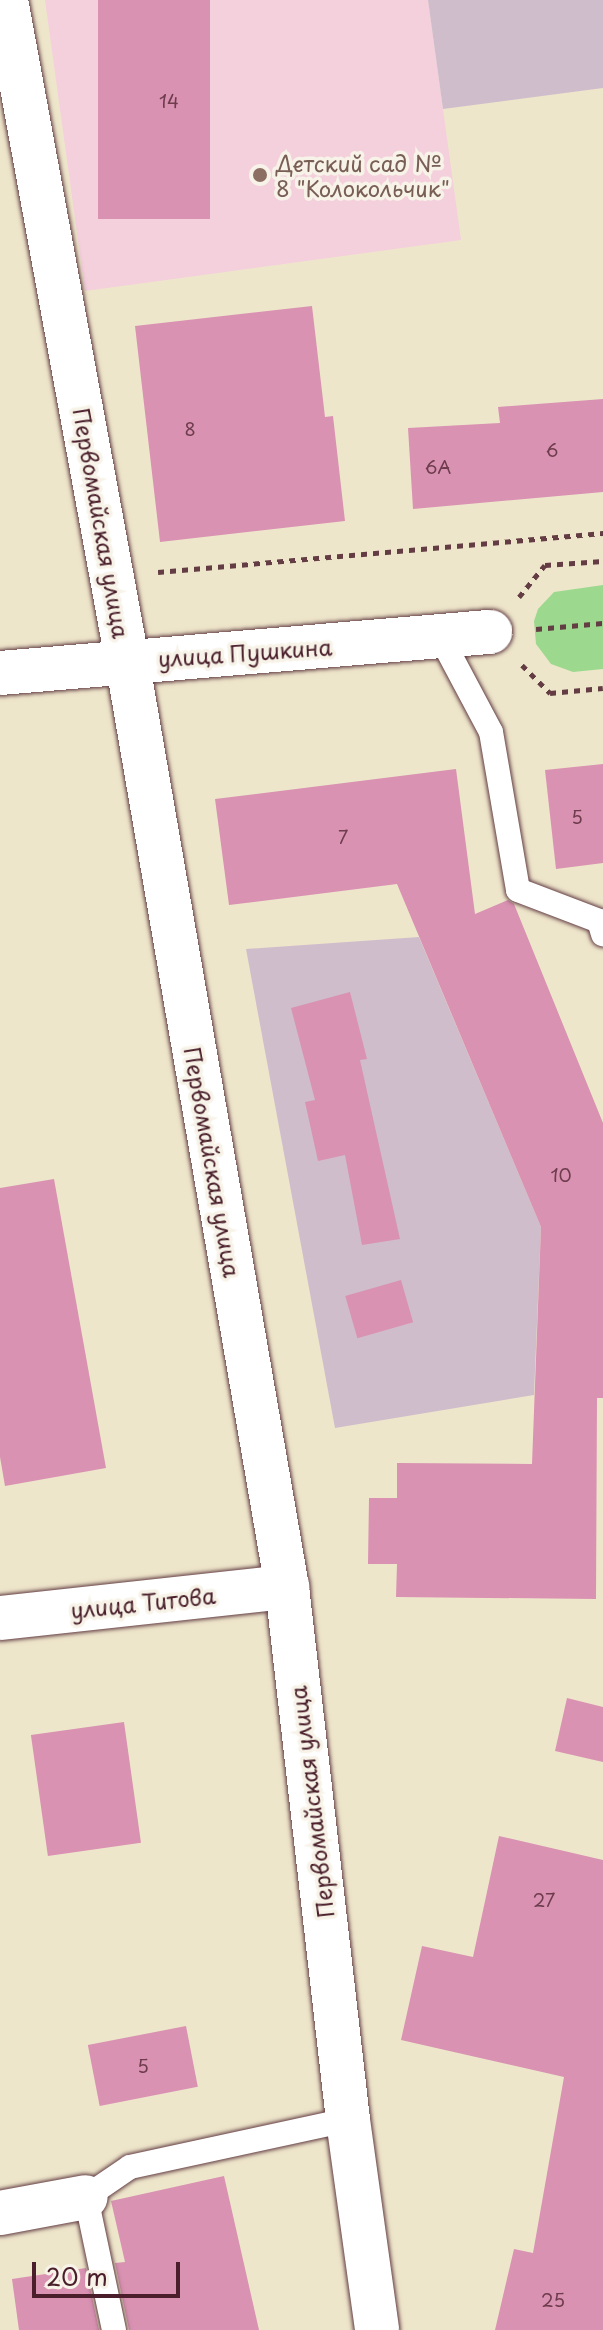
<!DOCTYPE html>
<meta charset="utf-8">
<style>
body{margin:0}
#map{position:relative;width:603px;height:2330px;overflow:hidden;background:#eee6cb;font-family:"Playpen Sans",sans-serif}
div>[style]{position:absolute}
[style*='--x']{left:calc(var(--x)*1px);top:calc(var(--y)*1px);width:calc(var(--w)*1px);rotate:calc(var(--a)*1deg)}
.built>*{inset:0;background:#f4cfdc}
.industrial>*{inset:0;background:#d0bdcc}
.green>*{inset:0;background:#9cd98e}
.building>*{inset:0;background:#d992b2;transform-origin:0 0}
.path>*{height:5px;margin-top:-2.5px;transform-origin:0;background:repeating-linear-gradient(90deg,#633d43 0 6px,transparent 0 12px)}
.roads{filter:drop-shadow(0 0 2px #633d43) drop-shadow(0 0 2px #633d43)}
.service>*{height:24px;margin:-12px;padding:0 12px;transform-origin:12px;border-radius:12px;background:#fff}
.minor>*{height:44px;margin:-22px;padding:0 22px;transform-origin:22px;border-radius:22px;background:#fff}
.tertiary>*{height:44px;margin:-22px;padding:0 22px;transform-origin:22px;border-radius:22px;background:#fff}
.dots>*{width:22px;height:22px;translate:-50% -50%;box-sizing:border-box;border:4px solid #f7f3e8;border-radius:50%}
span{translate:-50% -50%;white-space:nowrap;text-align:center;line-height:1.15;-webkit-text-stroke:7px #f7f3e8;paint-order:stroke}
.number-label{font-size:18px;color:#6e3c4d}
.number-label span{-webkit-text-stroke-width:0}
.education-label{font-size:22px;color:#785e54}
.left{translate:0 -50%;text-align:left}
.street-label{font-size:22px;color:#4a1f2b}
.scale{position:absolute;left:32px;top:2262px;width:148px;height:36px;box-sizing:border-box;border:4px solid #4a1f2b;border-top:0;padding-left:10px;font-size:24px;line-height:28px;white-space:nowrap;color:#4a1f2b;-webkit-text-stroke:6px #f7f3e8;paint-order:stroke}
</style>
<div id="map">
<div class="built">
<div style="clip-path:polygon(45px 0,428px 0,461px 240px,85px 291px)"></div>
</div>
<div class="industrial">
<div style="clip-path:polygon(428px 0,603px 0,603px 88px,443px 109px)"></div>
<div style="clip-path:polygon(419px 937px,541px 1227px,534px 1395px,335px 1428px,246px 949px)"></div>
</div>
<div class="green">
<div style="clip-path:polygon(603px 585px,603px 669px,573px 672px,551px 664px,536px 644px,534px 621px,538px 609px,554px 592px)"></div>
</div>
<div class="building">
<div style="left:98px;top:0;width:112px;height:219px"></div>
<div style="clip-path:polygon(312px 306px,325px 417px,333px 416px,345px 521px,160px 542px,135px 326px)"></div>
<div style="clip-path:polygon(603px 399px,603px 492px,413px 509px,408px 428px,500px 423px,498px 407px)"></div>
<div style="clip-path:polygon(603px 764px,603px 863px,556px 869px,545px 770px)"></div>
<div style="clip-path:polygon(456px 769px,475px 914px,508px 900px,514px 904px,603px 1123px,603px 1398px,597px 1398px,596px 1599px,396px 1597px,397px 1564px,368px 1564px,369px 1498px,397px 1498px,397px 1463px,532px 1464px,541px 1227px,397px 884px,229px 905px,215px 799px)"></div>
<div style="clip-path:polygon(350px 992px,367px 1059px,360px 1060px,400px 1239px,362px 1245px,345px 1155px,318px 1161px,305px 1102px,315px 1100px,291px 1008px)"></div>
<div style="clip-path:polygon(54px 1179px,106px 1468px,5px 1486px,0 1457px,0 1188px)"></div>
<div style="left:401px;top:1280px;width:44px;height:58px;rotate:74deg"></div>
<div style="clip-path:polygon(567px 1698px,603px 1707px,603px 1762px,555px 1751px)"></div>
<div style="left:124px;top:1722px;width:122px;height:94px;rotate:82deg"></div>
<div style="clip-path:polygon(499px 1836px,603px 1860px,603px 2330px,495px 2330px,514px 2249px,533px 2253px,564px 2077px,401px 2040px,422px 1946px,473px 1957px)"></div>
<div style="left:186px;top:2026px;width:62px;height:100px;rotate:79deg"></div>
<div style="clip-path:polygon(224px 2176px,259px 2330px,129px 2330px,115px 2263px,125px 2262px,111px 2201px)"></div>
<div style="clip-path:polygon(86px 2268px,99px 2330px,19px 2330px,12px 2279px)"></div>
</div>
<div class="path">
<div style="--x:158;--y:572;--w:447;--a:-5"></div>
<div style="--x:519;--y:597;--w:41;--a:-50.9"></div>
<div style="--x:545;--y:565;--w:58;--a:-3.9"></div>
<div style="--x:536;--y:629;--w:67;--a:-5.1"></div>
<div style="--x:522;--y:665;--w:40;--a:45"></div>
<div style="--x:550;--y:693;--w:53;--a:-5.4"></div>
</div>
<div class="roads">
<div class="service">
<div style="--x:441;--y:638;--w:106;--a:62"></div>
<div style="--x:491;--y:732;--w:160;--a:80.3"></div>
<div style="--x:518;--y:890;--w:87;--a:20.9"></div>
<div style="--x:599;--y:921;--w:14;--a:73"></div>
<div style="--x:114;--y:2330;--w:136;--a:-101.9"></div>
<div style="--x:86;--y:2197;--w:53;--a:-34.3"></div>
<div style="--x:130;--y:2167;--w:223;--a:-12.2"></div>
</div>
<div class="minor">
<div style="--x:0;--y:1618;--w:289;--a:-6.2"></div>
<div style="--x:0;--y:2213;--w:87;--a:-10.5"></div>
</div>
<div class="tertiary">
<div style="--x:6;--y:0;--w:671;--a:79.61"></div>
<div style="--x:127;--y:660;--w:941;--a:80.21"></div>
<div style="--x:287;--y:1587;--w:536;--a:83.47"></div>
<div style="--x:348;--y:2120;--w:212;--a:82.1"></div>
<div style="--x:0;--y:673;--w:492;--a:-4.8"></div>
</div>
</div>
<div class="dots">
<div style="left:260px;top:175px;background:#8d6e63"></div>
</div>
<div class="number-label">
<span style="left:169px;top:101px">14</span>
<span style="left:190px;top:429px">8</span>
<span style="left:552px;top:450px">6</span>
<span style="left:438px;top:467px">6А</span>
<span style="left:577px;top:817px">5</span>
<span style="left:343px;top:837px">7</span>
<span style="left:561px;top:1175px">10</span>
<span style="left:544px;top:1900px">27</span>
<span style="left:143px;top:2066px">5</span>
<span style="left:553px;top:2300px">25</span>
</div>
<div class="education-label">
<span class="left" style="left:276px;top:175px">Детский сад №<br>8 "Колокольчик"</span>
</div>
<div class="street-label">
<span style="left:102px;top:523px;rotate:80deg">Первомайская улица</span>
<span style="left:245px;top:652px;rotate:-4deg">улица Пушкина</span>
<span style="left:213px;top:1162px;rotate:80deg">Первомайская улица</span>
<span style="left:143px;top:1602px;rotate:-6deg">улица Титова</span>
<span style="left:311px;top:1802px;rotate:-97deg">Первомайская улица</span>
</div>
<div class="scale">20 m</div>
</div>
